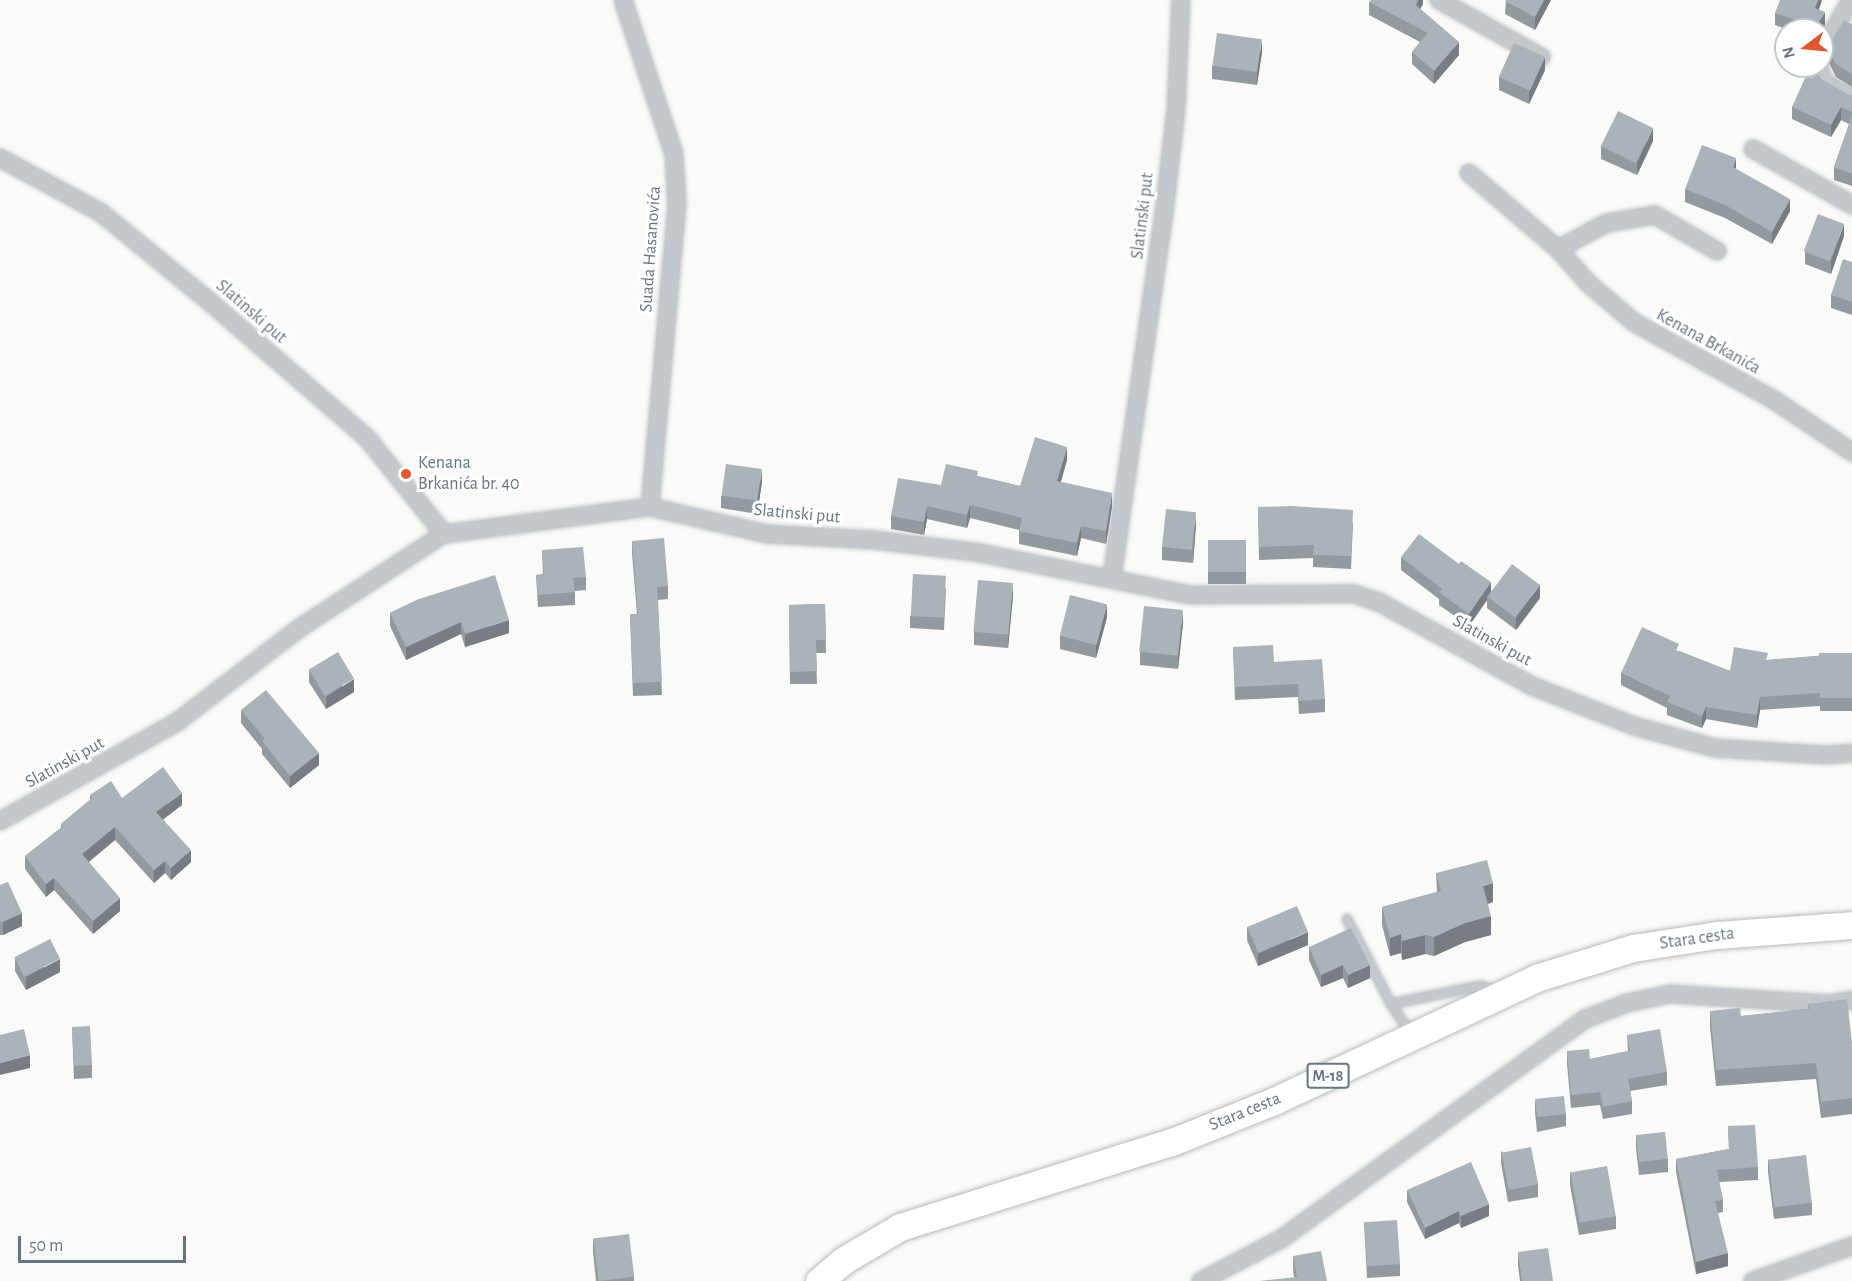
<!DOCTYPE html>
<meta charset="utf-8">
<style>
body{margin:0}
#map{position:relative;width:1852px;height:1281px;overflow:hidden;background:#fafaf8;font-family:"Alegreya Sans",sans-serif}
div>[style]{position:absolute}
[style*='--x']{left:calc(var(--x)*1px);top:calc(var(--y)*1px);width:calc(var(--w)*1px);rotate:calc(var(--a)*1deg)}
.roads{filter:drop-shadow(0 0 2px #b5babe) drop-shadow(0 0 2px #b5babe)}
.service>*{height:8px;margin:-4px;padding:0 4px;transform-origin:4px;border-radius:4px;background:#c3c8cc}
.minor>*{height:16px;margin:-8px;padding:0 8px;transform-origin:8px;border-radius:8px;background:#c3c8cc}
.primary>*{height:27px;margin:-13.5px;padding:0 13.5px;transform-origin:13.5px;border-radius:13.5px;background:#fff}
.wall>*{inset:0;background:#929a9f;transform-origin:0 0}
.shaded-wall>*{inset:0;background:#777d82}
.building>*{inset:0;background:#aab3b9;transform-origin:0 0}
.dots>*{width:16px;height:16px;translate:-50% -50%;box-sizing:border-box;border:3px solid #fff;border-radius:50%}
span{translate:-50% -50%;white-space:nowrap;text-align:center;line-height:1.15;-webkit-text-stroke:6px #fff;paint-order:stroke}
.shield-label span{padding:2px 4px;background:#fff;border:2px solid;border-radius:4px;-webkit-text-stroke-width:0}
.shield-label{font-size:16px;color:#657683;font-weight:700}
.street-label{font-size:18px;color:#657683}
.poi-label{font-size:18px;color:#657683}
.left{translate:0 -50%;text-align:left}
.north{position:absolute;left:1774px;top:18px;width:60px;height:60px;box-sizing:border-box;background:#fff;border:2px solid #c1c8cd;border-radius:50%;rotate:254deg;font-size:16px;font-weight:700;line-height:24px;text-align:center;color:#657683}
.north::after{content:'';display:block;margin:auto;width:21px;height:27px;background:#e4572e;clip-path:polygon(50% 0,100% 100%,50% 72%,0 100%)}
.scale{position:absolute;left:18px;top:1236px;width:168px;height:27px;box-sizing:border-box;border:3px solid #657683;border-top:0;padding-left:8px;font-size:18px;line-height:21px;white-space:nowrap;color:#657683;-webkit-text-stroke:4px #fff;paint-order:stroke}
</style>
<div id="map">
<div class="roads">
<div class="service">
<div style="--x:1347;--y:919;--w:96;--a:62.6"></div>
<div style="--x:1391;--y:1004;--w:36;--a:56"></div>
<div style="--x:1391;--y:1004;--w:80;--a:-11.6"></div>
<div style="--x:1469;--y:988;--w:13;--a:-9"></div>
<div style="--x:1482;--y:986;--w:15;--a:16"></div>
</div>
<div class="minor">
<div style="--x:623;--y:0;--w:162;--a:71.7"></div>
<div style="--x:674;--y:154;--w:50;--a:86.6"></div>
<div style="--x:677;--y:204;--w:304;--a:95.1"></div>
<div style="--x:1439;--y:0;--w:117;--a:29.2"></div>
<div style="--x:1822;--y:50;--w:58;--a:-59.9"></div>
<div style="--x:1819;--y:66;--w:11;--a:75"></div>
<div style="--x:1822;--y:77;--w:11;--a:49"></div>
<div style="--x:1829;--y:85;--w:26;--a:29"></div>
<div style="--x:1753;--y:149;--w:114;--a:29.5"></div>
<div style="--x:0;--y:158;--w:114;--a:28.4"></div>
<div style="--x:100;--y:212;--w:142;--a:39.3"></div>
<div style="--x:210;--y:302;--w:208;--a:40.9"></div>
<div style="--x:367;--y:438;--w:123;--a:51.3"></div>
<div style="--x:1469;--y:173;--w:117;--a:40.5"></div>
<div style="--x:1558;--y:249;--w:47;--a:48.5"></div>
<div style="--x:1589;--y:284;--w:60;--a:40.3"></div>
<div style="--x:1635;--y:323;--w:159;--a:29"></div>
<div style="--x:1774;--y:400;--w:94;--a:33.7"></div>
<div style="--x:1558;--y:249;--w:55;--a:-28"></div>
<div style="--x:1607;--y:223;--w:49;--a:-9.5"></div>
<div style="--x:1655;--y:215;--w:72;--a:30.1"></div>
<div style="--x:1112;--y:578;--w:369;--a:-81.9"></div>
<div style="--x:1164;--y:213;--w:105;--a:-83.4"></div>
<div style="--x:1176;--y:109;--w:109;--a:-87.4"></div>
<div style="--x:0;--y:821;--w:203;--a:-29.2"></div>
<div style="--x:177;--y:722;--w:153;--a:-37.5"></div>
<div style="--x:298;--y:629;--w:174;--a:-33.1"></div>
<div style="--x:444;--y:534;--w:208;--a:-7.5"></div>
<div style="--x:650;--y:507;--w:120;--a:13"></div>
<div style="--x:767;--y:534;--w:107;--a:3.2"></div>
<div style="--x:874;--y:540;--w:102;--a:6.8"></div>
<div style="--x:975;--y:552;--w:220;--a:11.3"></div>
<div style="--x:1191;--y:595;--w:163;--a:-0.4"></div>
<div style="--x:1354;--y:594;--w:28;--a:18"></div>
<div style="--x:1381;--y:603;--w:172;--a:28.8"></div>
<div style="--x:1532;--y:686;--w:110;--a:21.4"></div>
<div style="--x:1634;--y:726;--w:84;--a:15.2"></div>
<div style="--x:1715;--y:748;--w:110;--a:3.6"></div>
<div style="--x:1825;--y:755;--w:27;--a:-4"></div>
<div style="--x:1201;--y:1281;--w:90;--a:-27.7"></div>
<div style="--x:1281;--y:1239;--w:375;--a:-35.9"></div>
<div style="--x:1585;--y:1019;--w:45;--a:-20.9"></div>
<div style="--x:1627;--y:1003;--w:44;--a:-11.8"></div>
<div style="--x:1670;--y:994;--w:159;--a:3.6"></div>
<div style="--x:1829;--y:1004;--w:23;--a:-10"></div>
<div style="--x:1753;--y:1281;--w:105;--a:-19.5"></div>
</div>
<div class="primary">
<div style="--x:819;--y:1281;--w:33;--a:-40"></div>
<div style="--x:844;--y:1260;--w:65;--a:-30.5"></div>
<div style="--x:900;--y:1227;--w:285;--a:-17.4"></div>
<div style="--x:1172;--y:1142;--w:110;--a:-21.9"></div>
<div style="--x:1274;--y:1101;--w:289;--a:-25.1"></div>
<div style="--x:1536;--y:978;--w:102;--a:-17.2"></div>
<div style="--x:1633;--y:948;--w:85;--a:-8.8"></div>
<div style="--x:1717;--y:935;--w:135;--a:-4.2"></div>
</div>
</div>
<div class="wall">
<div style="clip-path:polygon(1423px 0,1423px 4px,1420px 9px,1459px 55px,1434px 84px,1412px 64px,1412px 52px,1420px 42px,1369px 15px,1369px 2px)"></div>
<div style="clip-path:polygon(1506px 0,1551px 0,1535px 30px,1505px 14px)"></div>
<div style="clip-path:polygon(1822px 0,1819px 9px,1825px 25px,1821px 30px,1788px 30px,1775px 25px,1775px 13px)"></div>
<div style="clip-path:polygon(1852px 24px,1852px 87px,1836px 77px,1827px 59px,1827px 47px)"></div>
<div style="clip-path:polygon(1262px 52px,1257px 85px,1212px 79px,1212px 66px)"></div>
<div style="clip-path:polygon(1545px 70px,1529px 104px,1499px 90px,1499px 77px)"></div>
<div style="clip-path:polygon(1812px 78px,1824px 81px,1847px 94px,1852px 96px,1852px 186px,1834px 180px,1834px 167px,1849px 124px,1841px 120px,1831px 137px,1792px 119px,1792px 107px)"></div>
<div style="clip-path:polygon(1653px 141px,1637px 175px,1601px 159px,1601px 146px)"></div>
<div style="clip-path:polygon(1685px 189px,1790px 211px,1772px 244px,1725px 218px,1685px 202px)"></div>
<div style="clip-path:polygon(1844px 236px,1831px 274px,1805px 264px,1805px 252px)"></div>
<div style="clip-path:polygon(1852px 262px,1852px 315px,1831px 308px,1831px 295px)"></div>
<div style="clip-path:polygon(1067px 460px,1061px 482px,1112px 506px,1106px 544px,1081px 538px,1077px 556px,1019px 544px,1019px 530px,970px 518px,967px 528px,927px 519px,924px 535px,891px 529px,891px 516px,941px 485px,978px 476px,1020px 486px)"></div>
<div style="clip-path:polygon(762px 482px,757px 514px,721px 508px,721px 496px)"></div>
<div style="clip-path:polygon(1258px 507px,1353px 523px,1351px 569px,1313px 567px,1313px 558px,1259px 560px)"></div>
<div style="clip-path:polygon(1196px 524px,1193px 563px,1162px 560px,1162px 547px)"></div>
<div style="left:1208px;top:540px;width:38px;height:44px"></div>
<div style="clip-path:polygon(632px 541px,668px 586px,668px 599px,658px 600px,662px 695px,633px 696px,630px 614px,637px 614px,632px 553px)"></div>
<div style="clip-path:polygon(542px 550px,586px 577px,586px 590px,575px 591px,575px 605px,538px 607px,536px 575px,543px 574px)"></div>
<div style="clip-path:polygon(1401px 557px,1491px 591px,1540px 598px,1516px 630px,1487px 608px,1487px 600px,1469px 626px,1439px 605px,1439px 599px,1401px 570px)"></div>
<div style="clip-path:polygon(946px 588px,944px 630px,910px 628px,910px 616px)"></div>
<div style="clip-path:polygon(1013px 596px,1008px 648px,974px 645px,974px 632px)"></div>
<div style="clip-path:polygon(419px 599px,509px 633px,465px 647px,461px 634px,406px 660px,390px 626px,390px 613px)"></div>
<div style="clip-path:polygon(825px 604px,826px 653px,816px 653px,817px 684px,790px 684px,789px 605px)"></div>
<div style="clip-path:polygon(1107px 617px,1096px 658px,1060px 649px,1060px 636px)"></div>
<div style="clip-path:polygon(1183px 623px,1178px 669px,1140px 665px,1140px 652px)"></div>
<div style="clip-path:polygon(1233px 647px,1274px 662px,1325px 699px,1325px 712px,1299px 714px,1298px 697px,1235px 700px)"></div>
<div style="clip-path:polygon(1679px 651px,1730px 671px,1768px 660px,1852px 653px,1852px 711px,1820px 711px,1820px 706px,1760px 710px,1757px 728px,1706px 719px,1702px 728px,1667px 715px,1667px 708px,1621px 685px,1621px 673px)"></div>
<div style="clip-path:polygon(309px 669px,354px 692px,326px 709px,309px 682px)"></div>
<div style="clip-path:polygon(241px 710px,319px 765px,290px 788px,262px 754px,262px 749px,241px 723px)"></div>
<div style="clip-path:polygon(90px 795px,182px 805px,163px 819px,191px 862px,171px 880px,165px 873px,154px 883px,115px 840px,89px 862px,120px 911px,93px 934px,54px 890px,46px 897px,25px 869px,25px 856px,61px 828px,61px 824px,90px 800px)"></div>
<div style="clip-path:polygon(1436px 873px,1493px 902px,1488px 904px,1491px 935px,1465px 942px,1434px 956px,1425px 954px,1402px 960px,1401px 953px,1390px 956px,1382px 925px,1382px 907px,1437px 892px)"></div>
<div style="clip-path:polygon(0 885px,22px 926px,3px 935px,0 935px)"></div>
<div style="clip-path:polygon(1247px 927px,1308px 945px,1258px 966px,1247px 940px)"></div>
<div style="clip-path:polygon(1309px 947px,1370px 978px,1348px 988px,1343px 978px,1321px 987px,1309px 960px)"></div>
<div style="clip-path:polygon(15px 958px,60px 972px,26px 990px,15px 971px)"></div>
<div style="clip-path:polygon(1808px 1004px,1852px 1043px,1852px 1114px,1821px 1118px,1816px 1079px,1716px 1086px,1710px 1027px,1710px 1011px,1741px 1016px,1808px 1009px)"></div>
<div style="clip-path:polygon(72px 1027px,92px 1065px,92px 1078px,74px 1079px)"></div>
<div style="clip-path:polygon(1627px 1035px,1667px 1072px,1667px 1085px,1630px 1091px,1632px 1101px,1632px 1114px,1603px 1119px,1600px 1105px,1571px 1108px,1567px 1064px,1567px 1051px,1590px 1059px,1628px 1051px)"></div>
<div style="clip-path:polygon(1535px 1100px,1566px 1114px,1566px 1126px,1537px 1132px,1535px 1112px)"></div>
<div style="clip-path:polygon(1728px 1126px,1758px 1167px,1758px 1180px,1719px 1182px,1723px 1200px,1723px 1212px,1718px 1213px,1728px 1266px,1696px 1274px,1676px 1172px,1676px 1159px,1729px 1149px)"></div>
<div style="clip-path:polygon(1636px 1135px,1668px 1159px,1668px 1172px,1639px 1175px,1636px 1148px)"></div>
<div style="clip-path:polygon(1501px 1151px,1538px 1184px,1538px 1197px,1508px 1202px,1501px 1163px)"></div>
<div style="clip-path:polygon(1768px 1159px,1812px 1203px,1812px 1215px,1774px 1219px,1768px 1172px)"></div>
<div style="clip-path:polygon(1570px 1172px,1616px 1216px,1616px 1229px,1579px 1235px,1570px 1185px)"></div>
<div style="clip-path:polygon(1407px 1190px,1489px 1216px,1461px 1228px,1459px 1223px,1425px 1239px,1407px 1202px)"></div>
<div style="clip-path:polygon(1364px 1222px,1400px 1264px,1400px 1276px,1367px 1278px)"></div>
<div style="clip-path:polygon(593px 1239px,634px 1277px,634px 1281px,596px 1281px,593px 1252px)"></div>
<div style="clip-path:polygon(1518px 1252px,1553px 1281px,1520px 1281px,1518px 1265px)"></div>
<div style="clip-path:polygon(1293px 1256px,1327px 1281px,1294px 1277px,1293px 1269px)"></div>
</div>
<div class="shaded-wall">
<div style="clip-path:polygon(1418px 0,1423px 0,1423px 4px,1416px 17px,1416px 5px)"></div>
<div style="clip-path:polygon(1544px 0,1551px 0,1535px 30px,1535px 17px)"></div>
<div style="clip-path:polygon(1818px 0,1822px 0,1815px 20px,1815px 8px)"></div>
<div style="clip-path:polygon(1825px 12px,1825px 25px,1821px 30px,1816px 30px,1816px 27px)"></div>
<div style="clip-path:polygon(1262px 39px,1262px 52px,1257px 85px,1257px 72px)"></div>
<div style="clip-path:polygon(1459px 42px,1459px 55px,1434px 84px,1434px 71px)"></div>
<div style="clip-path:polygon(1545px 57px,1545px 70px,1529px 104px,1529px 91px)"></div>
<div style="clip-path:polygon(1841px 107px,1841px 120px,1831px 137px,1831px 125px)"></div>
<div style="clip-path:polygon(1653px 128px,1653px 141px,1637px 175px,1637px 163px)"></div>
<div style="clip-path:polygon(1736px 158px,1736px 171px,1733px 167px)"></div>
<div style="clip-path:polygon(1790px 199px,1790px 211px,1772px 244px,1772px 232px)"></div>
<div style="clip-path:polygon(1844px 224px,1844px 236px,1831px 274px,1831px 261px)"></div>
<div style="clip-path:polygon(1067px 447px,1067px 460px,1057px 494px,1057px 481px)"></div>
<div style="clip-path:polygon(762px 469px,762px 482px,757px 514px,757px 501px)"></div>
<div style="clip-path:polygon(1112px 493px,1112px 506px,1106px 544px,1106px 531px)"></div>
<div style="clip-path:polygon(970px 505px,970px 518px,967px 528px,967px 515px)"></div>
<div style="clip-path:polygon(927px 506px,927px 519px,924px 535px,924px 522px)"></div>
<div style="clip-path:polygon(1196px 512px,1196px 524px,1193px 563px,1193px 550px)"></div>
<div style="clip-path:polygon(1081px 526px,1081px 538px,1077px 556px,1077px 543px)"></div>
<div style="clip-path:polygon(1491px 582px,1491px 595px,1487px 596px,1487px 600px,1469px 626px,1469px 614px)"></div>
<div style="clip-path:polygon(1013px 583px,1013px 596px,1008px 648px,1008px 636px)"></div>
<div style="clip-path:polygon(1540px 585px,1540px 598px,1516px 630px,1516px 617px)"></div>
<div style="clip-path:polygon(1107px 604px,1107px 617px,1096px 658px,1096px 645px)"></div>
<div style="clip-path:polygon(1183px 610px,1183px 623px,1178px 669px,1178px 656px)"></div>
<div style="clip-path:polygon(509px 620px,509px 633px,465px 647px,465px 634px)"></div>
<div style="clip-path:polygon(461px 622px,461px 634px,406px 660px,406px 647px)"></div>
<div style="clip-path:polygon(354px 679px,354px 692px,326px 709px,326px 697px)"></div>
<div style="clip-path:polygon(1760px 697px,1760px 710px,1757px 728px,1757px 715px)"></div>
<div style="clip-path:polygon(1706px 707px,1706px 719px,1702px 728px,1702px 716px)"></div>
<div style="clip-path:polygon(319px 753px,319px 765px,290px 788px,290px 776px)"></div>
<div style="clip-path:polygon(182px 793px,182px 805px,156px 825px,156px 812px)"></div>
<div style="clip-path:polygon(115px 827px,115px 840px,82px 867px,82px 854px)"></div>
<div style="clip-path:polygon(191px 850px,191px 862px,171px 880px,171px 868px)"></div>
<div style="clip-path:polygon(165px 861px,165px 873px,154px 883px,154px 870px)"></div>
<div style="clip-path:polygon(54px 878px,54px 890px,46px 897px,46px 884px)"></div>
<div style="clip-path:polygon(1493px 883px,1493px 902px,1483px 905px,1483px 886px)"></div>
<div style="clip-path:polygon(120px 898px,120px 911px,93px 934px,93px 921px)"></div>
<div style="clip-path:polygon(22px 913px,22px 926px,3px 935px,3px 922px)"></div>
<div style="clip-path:polygon(1491px 916px,1491px 935px,1465px 942px,1434px 956px,1434px 937px,1465px 923px)"></div>
<div style="clip-path:polygon(1308px 932px,1308px 945px,1258px 966px,1258px 954px)"></div>
<div style="clip-path:polygon(1401px 934px,1401px 953px,1390px 956px,1390px 938px)"></div>
<div style="clip-path:polygon(1425px 935px,1425px 954px,1402px 960px,1402px 941px)"></div>
<div style="clip-path:polygon(60px 959px,60px 972px,26px 990px,26px 977px)"></div>
<div style="clip-path:polygon(1343px 965px,1343px 978px,1321px 987px,1321px 975px)"></div>
<div style="clip-path:polygon(1370px 965px,1370px 978px,1348px 988px,1348px 975px)"></div>
<div style="clip-path:polygon(30px 1055px,30px 1068px,0 1075px,0 1063px)"></div>
<div style="clip-path:polygon(1489px 1204px,1489px 1216px,1461px 1228px,1461px 1216px)"></div>
<div style="clip-path:polygon(1459px 1211px,1459px 1223px,1425px 1239px,1425px 1228px)"></div>
<div style="clip-path:polygon(1728px 1253px,1728px 1266px,1696px 1274px,1696px 1262px)"></div>
</div>
<div class="building">
<div style="clip-path:polygon(1371px 0,1418px 0,1416px 5px,1459px 42px,1434px 71px,1412px 52px,1428px 33px,1369px 2px)"></div>
<div style="clip-path:polygon(1506px 0,1544px 0,1535px 17px,1505px 1px)"></div>
<div style="clip-path:polygon(1780px 0,1818px 0,1815px 8px,1825px 12px,1816px 27px,1775px 13px)"></div>
<div style="clip-path:polygon(1844px 20px,1852px 24px,1852px 74px,1836px 64px,1827px 47px)"></div>
<div style="left:1217px;top:33px;width:45px;height:33px;rotate:8deg"></div>
<div style="left:1514px;top:43px;width:34px;height:37px;rotate:24deg"></div>
<div style="clip-path:polygon(1815px 72px,1824px 81px,1847px 94px,1852px 96px,1852px 112px,1841px 107px,1831px 125px,1792px 107px,1806px 76px,1812px 78px)"></div>
<div style="left:1618px;top:111px;width:39px;height:39px;rotate:26deg"></div>
<div style="clip-path:polygon(1852px 116px,1852px 174px,1834px 167px)"></div>
<div style="clip-path:polygon(1702px 145px,1736px 158px,1733px 167px,1790px 199px,1772px 232px,1725px 205px,1685px 189px)"></div>
<div style="left:1818px;top:214px;width:28px;height:40px;rotate:21deg"></div>
<div style="clip-path:polygon(1843px 259px,1852px 262px,1852px 302px,1831px 295px)"></div>
<div style="clip-path:polygon(1035px 437px,1067px 447px,1057px 481px,1112px 493px,1106px 531px,1081px 526px,1077px 543px,1019px 531px,1022px 518px,970px 505px,967px 515px,927px 506px,924px 522px,891px 516px,898px 478px,941px 485px,946px 464px,978px 471px,977px 476px,1020px 486px)"></div>
<div style="left:726px;top:464px;width:36px;height:32px;rotate:8deg"></div>
<div style="clip-path:polygon(1291px 506px,1353px 510px,1351px 556px,1313px 555px,1314px 545px,1259px 547px,1258px 507px)"></div>
<div style="left:1166px;top:509px;width:30px;height:38px;rotate:6deg"></div>
<div style="clip-path:polygon(1419px 534px,1459px 564px,1461px 561px,1491px 582px,1469px 614px,1439px 592px,1442px 589px,1401px 557px)"></div>
<div style="clip-path:polygon(664px 538px,668px 586px,657px 587px,662px 682px,633px 683px,630px 614px,638px 614px,632px 541px)"></div>
<div style="left:1208px;top:540px;width:38px;height:32px"></div>
<div style="clip-path:polygon(583px 547px,586px 577px,573px 578px,575px 592px,538px 595px,536px 575px,544px 574px,542px 550px)"></div>
<div style="left:1512px;top:564px;width:35px;height:41px;rotate:37deg"></div>
<div style="left:913px;top:574px;width:33px;height:42px;rotate:3deg"></div>
<div style="clip-path:polygon(495px 575px,509px 620px,465px 634px,461px 622px,406px 647px,390px 613px,419px 599px)"></div>
<div style="left:978px;top:580px;width:35px;height:52px;rotate:5deg"></div>
<div style="left:1070px;top:595px;width:38px;height:42px;rotate:14deg"></div>
<div style="clip-path:polygon(825px 604px,826px 640px,816px 640px,817px 671px,790px 672px,789px 605px)"></div>
<div style="left:1144px;top:606px;width:39px;height:46px;rotate:6deg"></div>
<div style="clip-path:polygon(1642px 627px,1679px 644px,1676px 650px,1730px 671px,1734px 647px,1768px 653px,1766px 660px,1819px 656px,1819px 653px,1852px 653px,1852px 698px,1820px 698px,1820px 693px,1760px 697px,1757px 715px,1706px 707px,1702px 716px,1667px 702px,1670px 696px,1621px 673px)"></div>
<div style="clip-path:polygon(1273px 645px,1274px 662px,1322px 659px,1325px 699px,1299px 701px,1298px 684px,1235px 687px,1233px 647px)"></div>
<div style="left:338px;top:652px;width:31px;height:34px;rotate:59deg"></div>
<div style="clip-path:polygon(266px 690px,319px 753px,290px 776px,262px 741px,265px 739px,241px 710px)"></div>
<div style="clip-path:polygon(163px 767px,182px 793px,156px 812px,191px 850px,171px 868px,165px 861px,154px 870px,115px 827px,82px 854px,120px 898px,93px 921px,54px 878px,46px 884px,25px 856px,63px 826px,61px 824px,92px 798px,90px 795px,111px 781px,122px 798px)"></div>
<div style="clip-path:polygon(1487px 860px,1493px 883px,1483px 886px,1491px 916px,1465px 923px,1434px 937px,1425px 935px,1402px 941px,1401px 934px,1390px 938px,1382px 907px,1441px 891px,1436px 873px)"></div>
<div style="clip-path:polygon(8px 882px,22px 913px,3px 922px,0 922px,0 885px)"></div>
<div style="left:1297px;top:906px;width:28px;height:54px;rotate:67deg"></div>
<div style="clip-path:polygon(1351px 928px,1370px 965px,1348px 975px,1343px 965px,1321px 975px,1309px 947px)"></div>
<div style="left:50px;top:939px;width:22px;height:40px;rotate:63deg"></div>
<div style="clip-path:polygon(1847px 999px,1852px 1043px,1852px 1098px,1821px 1102px,1816px 1063px,1716px 1070px,1710px 1011px,1740px 1008px,1741px 1016px,1809px 1009px,1808px 1004px)"></div>
<div style="left:90px;top:1026px;width:39px;height:18px;rotate:87deg"></div>
<div style="clip-path:polygon(24px 1029px,30px 1055px,0 1063px,0 1035px)"></div>
<div style="clip-path:polygon(1660px 1029px,1667px 1072px,1628px 1079px,1632px 1101px,1603px 1107px,1600px 1092px,1571px 1095px,1567px 1051px,1589px 1049px,1590px 1059px,1630px 1051px,1627px 1035px)"></div>
<div style="left:1564px;top:1096px;width:18px;height:29px;rotate:84deg"></div>
<div style="clip-path:polygon(1755px 1125px,1758px 1167px,1717px 1170px,1723px 1200px,1715px 1201px,1728px 1253px,1696px 1262px,1676px 1159px,1729px 1149px,1728px 1126px)"></div>
<div style="left:1665px;top:1132px;width:27px;height:29px;rotate:84deg"></div>
<div style="left:1531px;top:1147px;width:38px;height:30px;rotate:79deg"></div>
<div style="left:1806px;top:1155px;width:48px;height:38px;rotate:83deg"></div>
<div style="clip-path:polygon(1471px 1162px,1489px 1204px,1461px 1216px,1459px 1211px,1425px 1228px,1407px 1190px)"></div>
<div style="left:1607px;top:1166px;width:51px;height:37px;rotate:80deg"></div>
<div style="left:1397px;top:1220px;width:44px;height:33px;rotate:86deg"></div>
<div style="left:629px;top:1234px;width:43px;height:36px;rotate:83deg"></div>
<div style="clip-path:polygon(1548px 1248px,1553px 1281px,1522px 1281px,1518px 1252px)"></div>
<div style="clip-path:polygon(1321px 1251px,1327px 1281px,1259px 1281px,1297px 1277px,1293px 1256px)"></div>
</div>
<div class="dots">
<div style="left:406px;top:474px;background:#e4572e"></div>
</div>
<div class="shield-label">
<span style="left:1328px;top:1076px">M-18</span>
</div>
<div class="street-label">
<span style="left:1143px;top:216px;rotate:-83deg">Slatinski put</span>
<span style="left:651px;top:249px;rotate:-86deg">Suada Hasanovića</span>
<span style="left:251px;top:312px;rotate:41deg">Slatinski put</span>
<span style="left:1708px;top:342px;rotate:29deg">Kenana Brkanića</span>
<span style="left:797px;top:514px;rotate:5deg">Slatinski put</span>
<span style="left:1492px;top:641px;rotate:29deg">Slatinski put</span>
<span style="left:65px;top:763px;rotate:-29deg">Slatinski put</span>
<span style="left:1697px;top:939px;rotate:-8deg">Stara cesta</span>
<span style="left:1245px;top:1112px;rotate:-22deg">Stara cesta</span>
</div>
<div class="poi-label">
<span class="left" style="left:418px;top:474px">Kenana<br>Brkanića br. 40</span>
</div>
<div class="north">N</div>
<div class="scale">50 m</div>
</div>
